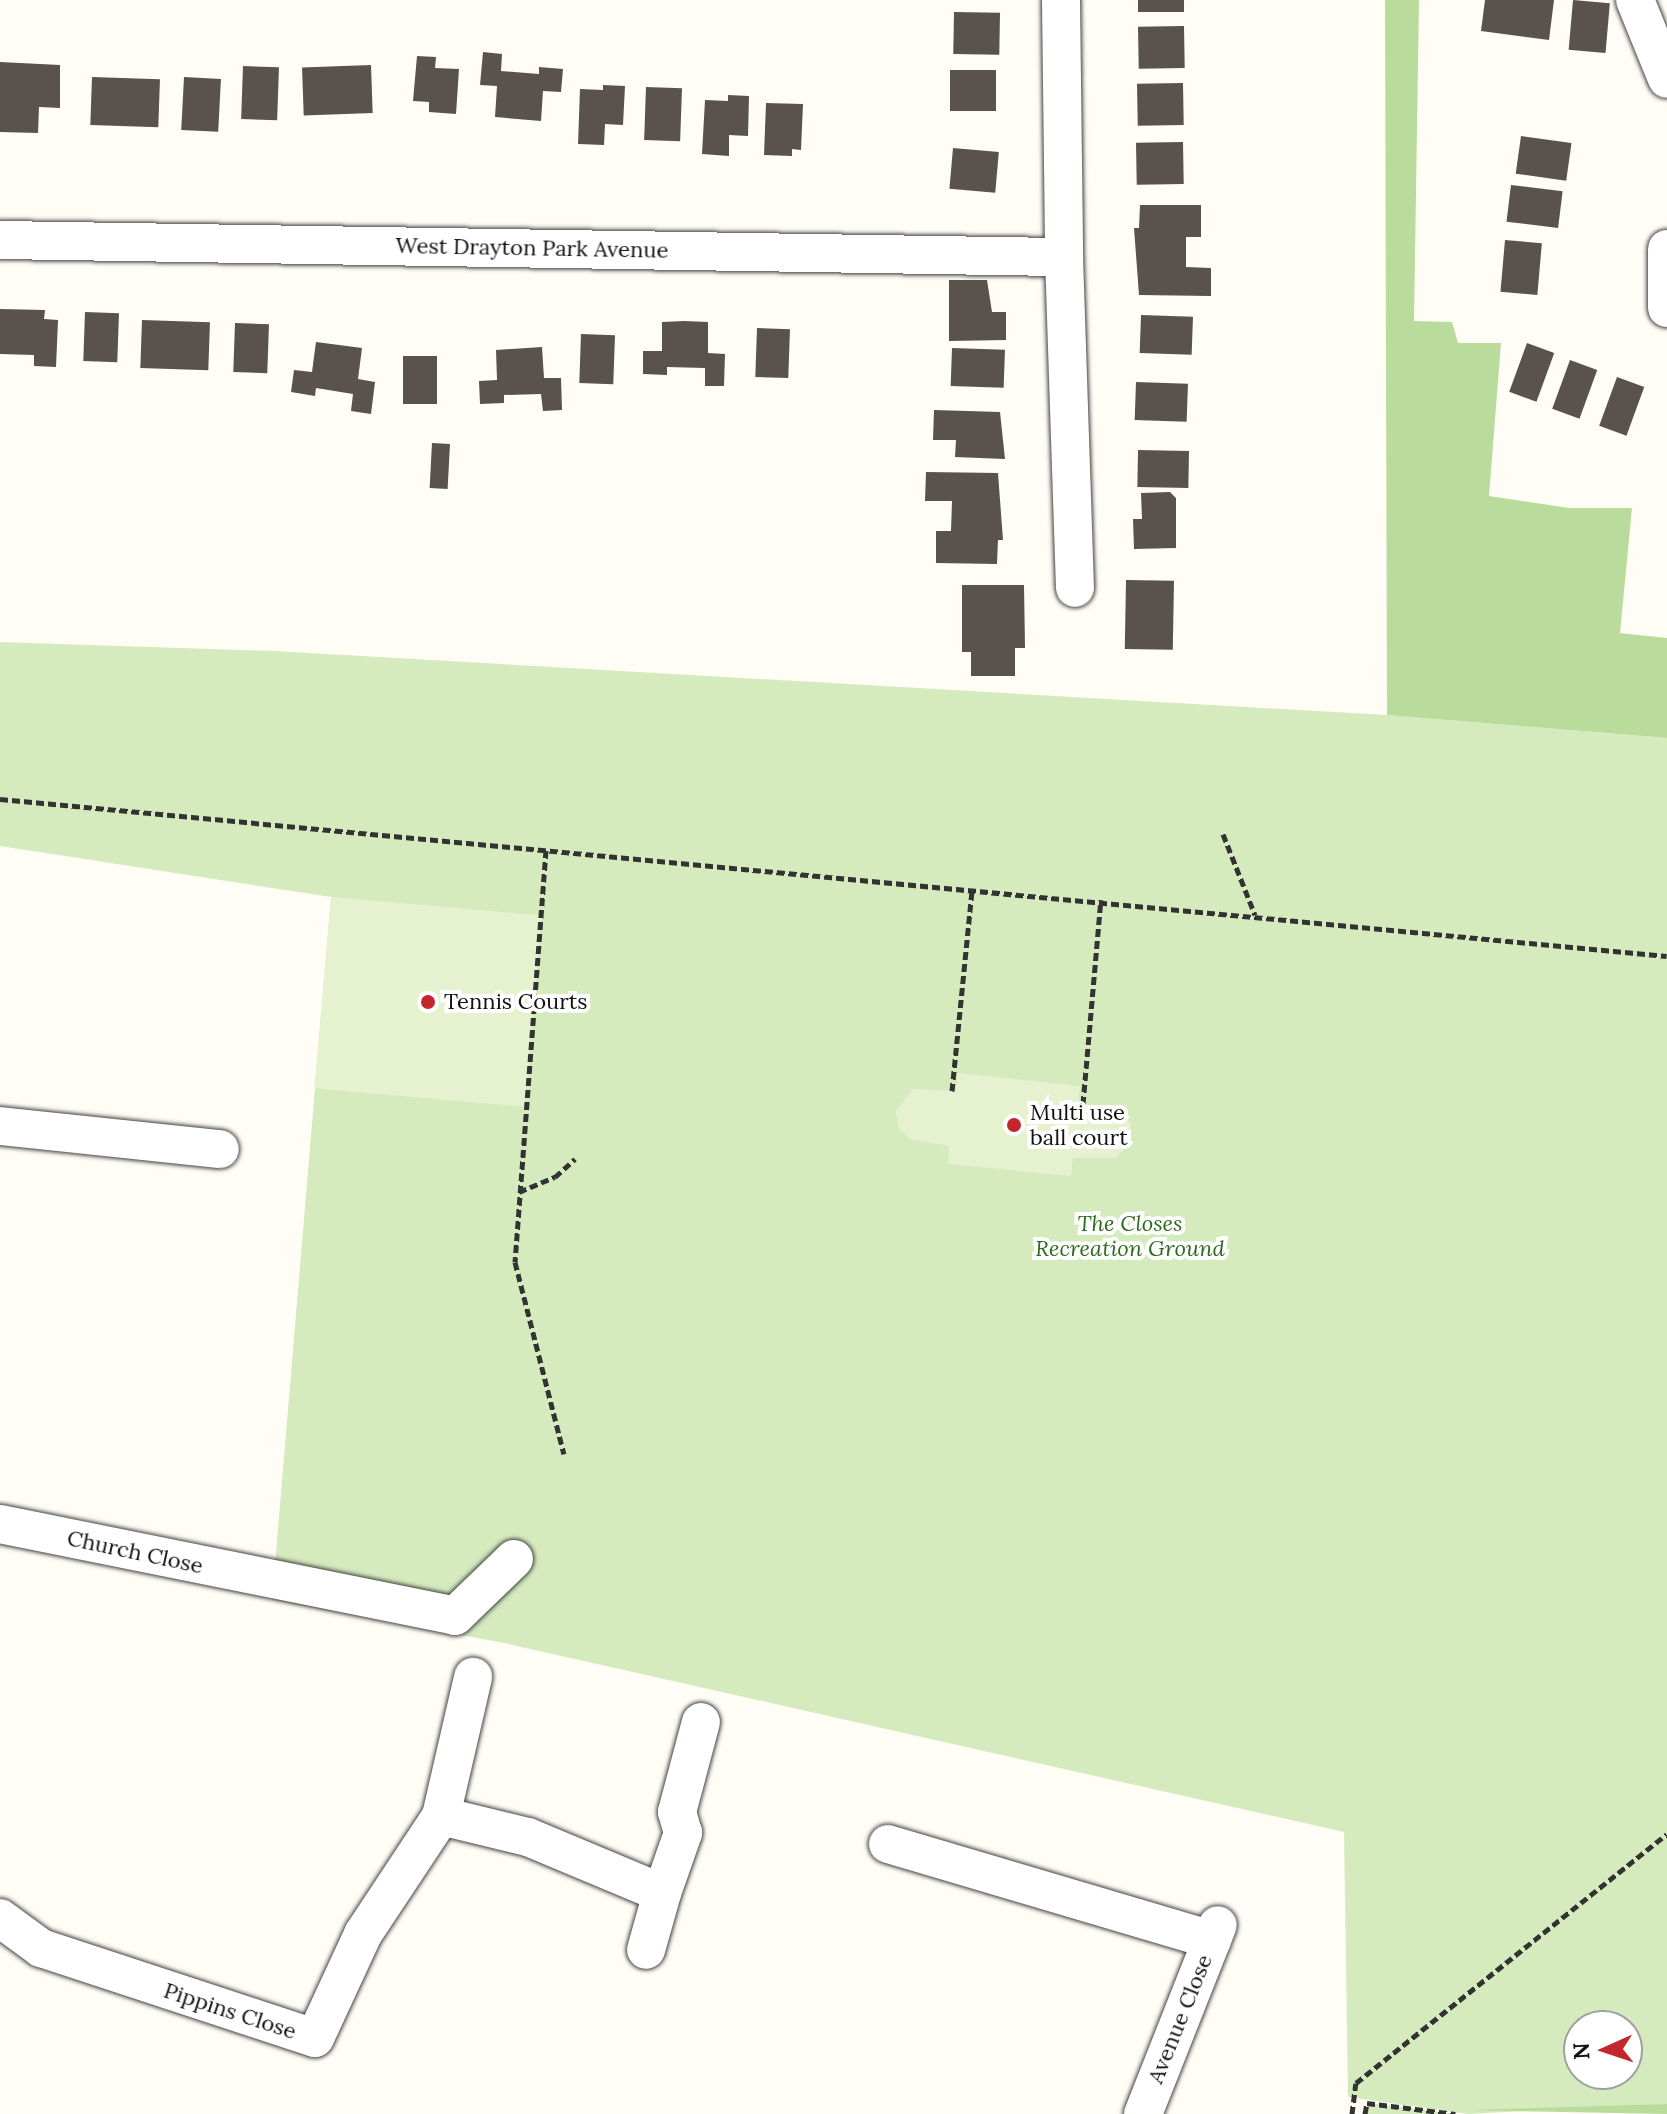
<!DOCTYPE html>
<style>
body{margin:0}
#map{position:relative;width:1667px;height:2114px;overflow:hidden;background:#fffdf5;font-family:Lora,serif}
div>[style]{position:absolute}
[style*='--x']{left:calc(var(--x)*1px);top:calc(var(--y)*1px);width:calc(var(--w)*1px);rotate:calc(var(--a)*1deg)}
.green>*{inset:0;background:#d5ebbd}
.forest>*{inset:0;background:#b9dc9c}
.pitch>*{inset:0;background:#e6f2cf;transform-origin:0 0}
.building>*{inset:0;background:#5a524d;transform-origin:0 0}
.path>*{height:5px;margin-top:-2.5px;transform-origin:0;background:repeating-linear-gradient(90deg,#333 0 8px,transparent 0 12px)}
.roads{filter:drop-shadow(0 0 2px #444) drop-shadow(0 0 2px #444)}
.minor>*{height:38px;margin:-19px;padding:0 19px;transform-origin:19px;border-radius:19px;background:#fff}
.dots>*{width:22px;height:22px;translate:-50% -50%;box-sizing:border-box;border:4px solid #fff;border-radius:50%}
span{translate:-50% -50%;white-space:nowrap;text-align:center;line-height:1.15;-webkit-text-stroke:8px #fff;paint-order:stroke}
.street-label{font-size:22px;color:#111}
.poi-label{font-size:22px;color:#111}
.left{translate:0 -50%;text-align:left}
.park-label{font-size:22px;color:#2f6b1f;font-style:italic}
.north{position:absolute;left:1563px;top:2010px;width:80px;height:80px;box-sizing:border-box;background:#fff;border:2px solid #a0a0a0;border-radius:50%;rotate:267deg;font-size:22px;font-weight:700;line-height:32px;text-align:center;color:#111}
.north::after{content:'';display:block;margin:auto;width:28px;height:36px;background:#c4262e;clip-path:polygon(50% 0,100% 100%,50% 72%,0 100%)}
</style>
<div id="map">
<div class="green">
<div style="clip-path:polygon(evenodd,0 642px,275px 651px,1387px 715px,1667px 738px,1667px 2104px,1468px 2114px,1348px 2097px,1344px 1832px,504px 1643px,272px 1600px,331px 897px,0 846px,0 642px,1579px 2026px,1627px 2026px,1627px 2074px,1579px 2074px,1579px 2026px)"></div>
<div style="clip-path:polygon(1367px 2103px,1410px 2108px,1455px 2114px,1365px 2114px)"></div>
</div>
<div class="forest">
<div style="clip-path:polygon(1385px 0,1419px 0,1414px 321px,1452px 322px,1458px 343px,1501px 343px,1489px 496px,1569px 508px,1632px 508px,1620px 633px,1667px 638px,1667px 738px,1387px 715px)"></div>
<div style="clip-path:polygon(1667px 2104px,1667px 2114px,1468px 2110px)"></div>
</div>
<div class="pitch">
<div style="left:331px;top:897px;width:211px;height:192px;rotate:5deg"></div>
<div style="clip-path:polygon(958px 1073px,1080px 1086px,1078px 1103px,1118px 1110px,1130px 1123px,1131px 1141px,1116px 1158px,1073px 1158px,1071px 1176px,948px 1164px,949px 1146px,910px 1139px,898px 1127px,896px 1111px,913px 1089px,956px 1091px)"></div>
</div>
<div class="building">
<div style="left:1138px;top:0;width:46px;height:12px"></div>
<div style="clip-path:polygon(1485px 0,1554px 0,1549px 40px,1481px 31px)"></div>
<div style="left:1573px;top:0;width:37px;height:50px;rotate:5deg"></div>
<div style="left:954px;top:12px;width:46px;height:42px;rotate:1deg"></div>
<div style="left:1184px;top:26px;width:42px;height:46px;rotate:89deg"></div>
<div style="clip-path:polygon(483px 52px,502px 54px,501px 71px,539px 74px,539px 67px,563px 69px,561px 92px,543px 91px,541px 121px,495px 117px,497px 86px,480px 85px)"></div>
<div style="clip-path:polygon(417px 56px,436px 57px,435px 68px,459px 69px,456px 114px,429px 112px,429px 102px,413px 101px)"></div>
<div style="clip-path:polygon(0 62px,60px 65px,60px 108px,39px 107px,38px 133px,0 132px)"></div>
<div style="left:371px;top:65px;width:48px;height:69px;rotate:88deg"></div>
<div style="left:243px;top:66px;width:36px;height:53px;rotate:2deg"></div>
<div style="left:950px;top:70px;width:46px;height:41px"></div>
<div style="left:92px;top:77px;width:68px;height:48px;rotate:2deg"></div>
<div style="left:184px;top:77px;width:37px;height:53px;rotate:3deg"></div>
<div style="left:1183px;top:83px;width:42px;height:46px;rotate:89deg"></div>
<div style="clip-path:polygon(603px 85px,625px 86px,623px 125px,605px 124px,604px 145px,578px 144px,580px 89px,603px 90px)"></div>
<div style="left:646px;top:87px;width:36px;height:53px;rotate:2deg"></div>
<div style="clip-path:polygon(728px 95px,749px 96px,748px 136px,729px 135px,729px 156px,702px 154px,705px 100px,728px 101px)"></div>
<div style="clip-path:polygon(766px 103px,803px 104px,801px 150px,792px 149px,792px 156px,764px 155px)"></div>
<div style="left:1521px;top:136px;width:51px;height:38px;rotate:8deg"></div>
<div style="left:1183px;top:142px;width:42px;height:47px;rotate:89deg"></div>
<div style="left:953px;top:148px;width:46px;height:41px;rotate:5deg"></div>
<div style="left:1511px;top:185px;width:52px;height:37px;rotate:7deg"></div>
<div style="clip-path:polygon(1140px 205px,1201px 205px,1201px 237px,1186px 237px,1186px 267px,1211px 268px,1211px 296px,1139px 295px,1134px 228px,1139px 228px)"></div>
<div style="left:1505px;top:240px;width:37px;height:52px;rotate:5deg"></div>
<div style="clip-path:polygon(949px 280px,987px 280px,992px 312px,1006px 312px,1006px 340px,949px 341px)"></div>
<div style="clip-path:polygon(0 309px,45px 310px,44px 319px,58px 320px,56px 367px,34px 366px,34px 355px,0 354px)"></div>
<div style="left:85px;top:312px;width:34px;height:49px;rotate:2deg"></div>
<div style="left:1141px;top:315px;width:52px;height:38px;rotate:2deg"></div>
<div style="left:142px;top:320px;width:68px;height:48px;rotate:2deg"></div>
<div style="clip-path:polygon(684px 321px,708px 322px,708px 353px,725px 354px,724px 386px,705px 386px,705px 368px,667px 367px,667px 375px,643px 374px,643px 351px,662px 351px,662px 322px)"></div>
<div style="left:235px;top:323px;width:34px;height:49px;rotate:2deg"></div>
<div style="left:757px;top:328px;width:33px;height:49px;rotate:2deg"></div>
<div style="left:581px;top:334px;width:34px;height:49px;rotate:2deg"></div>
<div style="clip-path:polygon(316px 342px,362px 348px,358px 379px,375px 382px,371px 414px,351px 411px,353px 394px,316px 388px,315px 396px,291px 392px,294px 370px,312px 372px)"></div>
<div style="left:1527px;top:343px;width:29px;height:52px;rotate:20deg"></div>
<div style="clip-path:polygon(542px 347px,544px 378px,561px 378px,562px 410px,543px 411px,541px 394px,504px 395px,504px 403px,480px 404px,479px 381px,497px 380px,496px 350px)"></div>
<div style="left:952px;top:348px;width:53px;height:38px;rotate:2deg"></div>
<div style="left:403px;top:356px;width:34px;height:48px"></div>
<div style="left:1570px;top:360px;width:29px;height:52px;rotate:20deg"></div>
<div style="left:1617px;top:377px;width:29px;height:52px;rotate:20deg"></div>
<div style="left:1136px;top:382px;width:52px;height:38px;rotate:2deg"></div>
<div style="clip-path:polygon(934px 410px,1000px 412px,1005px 459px,955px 457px,956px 440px,933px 440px)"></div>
<div style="left:432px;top:443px;width:18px;height:45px;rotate:3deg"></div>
<div style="left:1138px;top:450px;width:51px;height:37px;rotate:1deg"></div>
<div style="clip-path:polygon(926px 472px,998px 473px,1003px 540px,998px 540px,997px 564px,936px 563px,936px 531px,951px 531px,952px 501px,925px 501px)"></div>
<div style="clip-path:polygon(1170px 492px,1176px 498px,1176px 548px,1134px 549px,1133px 519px,1142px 519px,1141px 493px)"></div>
<div style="left:1126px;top:580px;width:48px;height:69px;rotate:1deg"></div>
<div style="clip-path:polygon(962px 585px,1024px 585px,1025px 648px,1015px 648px,1015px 676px,971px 676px,971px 652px,962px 652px)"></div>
</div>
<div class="path">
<div style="--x:0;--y:799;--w:1674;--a:5.38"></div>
<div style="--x:1223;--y:834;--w:87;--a:68.4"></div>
<div style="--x:546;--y:850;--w:413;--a:94.3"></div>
<div style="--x:515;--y:1262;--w:198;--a:75.7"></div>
<div style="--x:952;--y:1091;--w:203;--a:-84.3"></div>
<div style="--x:1083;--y:1104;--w:205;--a:-85"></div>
<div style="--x:519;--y:1192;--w:39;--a:-23"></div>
<div style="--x:555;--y:1177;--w:27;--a:-42"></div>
<div style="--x:1352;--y:2114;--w:31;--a:-83"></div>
<div style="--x:1356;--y:2083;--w:398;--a:-38.7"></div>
<div style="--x:1365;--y:2114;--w:11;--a:-80"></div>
<div style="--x:1367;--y:2103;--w:89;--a:7.1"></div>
</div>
<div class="roads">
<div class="minor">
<div style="--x:1061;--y:0;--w:257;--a:89.3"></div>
<div style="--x:1635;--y:0;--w:85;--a:67.9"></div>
<div style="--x:0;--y:240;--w:1064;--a:0.92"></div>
<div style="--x:1064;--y:257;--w:331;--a:88.1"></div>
<div style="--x:1667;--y:249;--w:59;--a:90"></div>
<div style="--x:0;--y:1126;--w:221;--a:6"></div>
<div style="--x:0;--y:1524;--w:464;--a:11.4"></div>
<div style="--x:455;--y:1616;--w:82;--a:-44"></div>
<div style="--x:441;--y:1816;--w:143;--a:-77"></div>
<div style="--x:888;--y:1844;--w:338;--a:16.5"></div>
<div style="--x:662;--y:1893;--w:64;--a:-70.7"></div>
<div style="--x:683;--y:1833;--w:22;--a:-106"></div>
<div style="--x:677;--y:1812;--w:93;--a:-75.1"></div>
<div style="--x:0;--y:1918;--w:51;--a:36.2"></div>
<div style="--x:41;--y:1948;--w:288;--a:18.2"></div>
<div style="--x:315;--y:2038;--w:115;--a:-65.2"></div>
<div style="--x:363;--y:1934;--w:141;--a:-56.5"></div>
<div style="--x:441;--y:1816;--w:89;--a:13.6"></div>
<div style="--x:528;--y:1837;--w:145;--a:22.7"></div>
<div style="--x:662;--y:1893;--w:59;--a:105.7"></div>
<div style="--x:1143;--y:2114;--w:203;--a:-68.4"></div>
</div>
</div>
<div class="dots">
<div style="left:428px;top:1002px;background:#c4262e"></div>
<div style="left:1014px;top:1125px;background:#c4262e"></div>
</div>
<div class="street-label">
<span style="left:532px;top:248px;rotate:1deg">West Drayton Park Avenue</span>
<span style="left:135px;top:1552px;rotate:12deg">Church Close</span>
<span style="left:230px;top:2011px;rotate:18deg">Pippins Close</span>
<span style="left:1180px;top:2019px;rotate:-68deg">Avenue Close</span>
</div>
<div class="poi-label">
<span class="left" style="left:444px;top:1002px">Tennis Courts</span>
<span class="left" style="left:1030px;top:1125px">Multi use<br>ball court</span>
</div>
<div class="park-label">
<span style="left:1130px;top:1236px">The Closes<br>Recreation Ground</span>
</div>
<div class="north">N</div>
</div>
